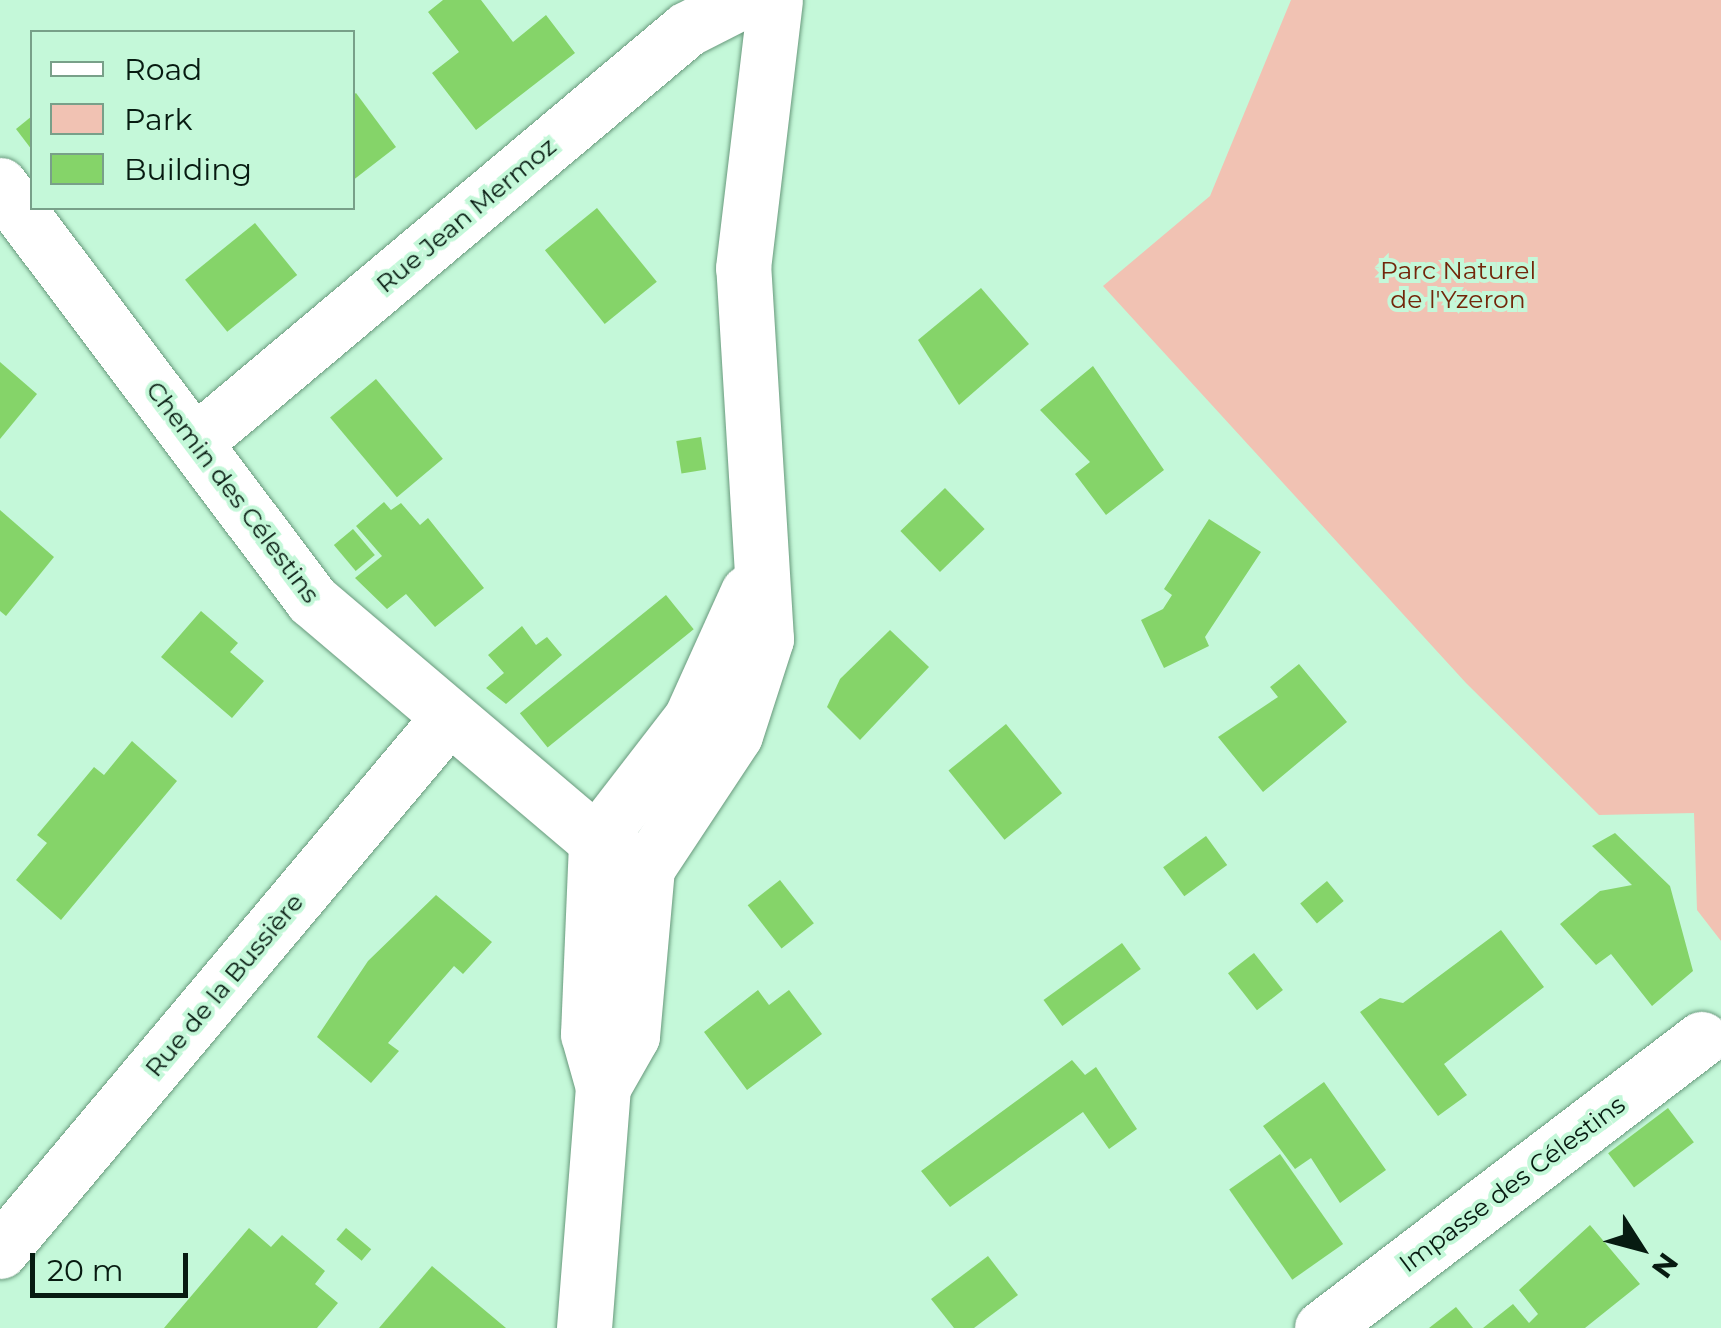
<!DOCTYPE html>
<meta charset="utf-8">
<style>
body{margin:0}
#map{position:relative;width:1721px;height:1328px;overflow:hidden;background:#c4f8d9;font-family:Montserrat,sans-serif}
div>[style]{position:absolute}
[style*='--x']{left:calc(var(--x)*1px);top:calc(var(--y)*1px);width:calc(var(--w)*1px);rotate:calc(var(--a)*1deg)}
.green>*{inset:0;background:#f1c2b3}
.building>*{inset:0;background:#85d469;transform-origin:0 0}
.roads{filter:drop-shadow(0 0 2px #68997c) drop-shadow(0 0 2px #68997c)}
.minor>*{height:55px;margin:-27.5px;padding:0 27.5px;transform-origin:27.5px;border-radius:27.5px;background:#fff}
span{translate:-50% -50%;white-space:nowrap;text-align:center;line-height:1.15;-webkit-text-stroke:8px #c4f8d9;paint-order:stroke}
.street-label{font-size:25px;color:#071b11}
.park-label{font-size:25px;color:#73260a}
.legend{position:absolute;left:30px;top:30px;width:325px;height:180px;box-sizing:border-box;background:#c4f8d9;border:2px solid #78a089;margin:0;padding:12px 18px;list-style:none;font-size:30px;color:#071b11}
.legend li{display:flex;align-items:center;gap:20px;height:50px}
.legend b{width:50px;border:2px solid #78a089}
.north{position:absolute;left:1591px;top:1198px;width:100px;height:100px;-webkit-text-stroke:8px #c4f8d9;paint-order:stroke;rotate:126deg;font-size:28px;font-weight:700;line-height:40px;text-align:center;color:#071b11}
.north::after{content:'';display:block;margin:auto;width:35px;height:45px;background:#071b11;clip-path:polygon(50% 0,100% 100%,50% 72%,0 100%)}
.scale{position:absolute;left:30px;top:1253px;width:158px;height:45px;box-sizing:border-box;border:5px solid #071b11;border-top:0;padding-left:12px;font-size:30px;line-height:35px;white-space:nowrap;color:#071b11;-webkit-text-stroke:8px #c4f8d9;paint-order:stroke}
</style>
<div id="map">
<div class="green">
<div style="clip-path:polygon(1291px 0,1721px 0,1721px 941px,1697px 910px,1694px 813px,1599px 815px,1466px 683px,1103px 286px,1210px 196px)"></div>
</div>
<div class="building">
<div style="clip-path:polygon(443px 0,481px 0,513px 42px,546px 15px,575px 53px,476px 130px,432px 73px,459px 52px,428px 12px)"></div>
<div style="clip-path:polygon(356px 93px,396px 147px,352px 181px,352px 96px)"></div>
<div style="clip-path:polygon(32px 116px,32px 150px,16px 129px)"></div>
<div style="left:597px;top:208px;width:95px;height:67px;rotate:51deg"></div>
<div style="left:255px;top:223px;width:67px;height:90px;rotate:51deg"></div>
<div style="clip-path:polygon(981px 288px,1029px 344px,959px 405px,918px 340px)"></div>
<div style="clip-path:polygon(0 362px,37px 394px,0 439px)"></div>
<div style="clip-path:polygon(1093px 366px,1164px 470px,1106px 515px,1075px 474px,1090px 462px,1040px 410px)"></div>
<div style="left:376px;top:379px;width:104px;height:60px;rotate:50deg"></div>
<div style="left:701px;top:437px;width:33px;height:25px;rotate:81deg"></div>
<div style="left:945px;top:488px;width:57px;height:62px;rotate:46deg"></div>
<div style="clip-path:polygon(384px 502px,391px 510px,401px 503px,420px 525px,428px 518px,484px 588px,435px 627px,406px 594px,387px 609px,355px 578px,382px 556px,356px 526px)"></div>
<div style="clip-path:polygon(0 510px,54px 557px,6px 616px,0 611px)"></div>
<div style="clip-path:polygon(1209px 519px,1261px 552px,1205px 637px,1209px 646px,1164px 668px,1141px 620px,1163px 609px,1172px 595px,1164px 589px)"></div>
<div style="left:353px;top:529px;width:34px;height:25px;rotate:50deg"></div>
<div style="left:666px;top:595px;width:44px;height:188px;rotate:51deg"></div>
<div style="clip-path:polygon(201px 611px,238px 643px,230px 652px,264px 681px,232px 718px,161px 657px)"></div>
<div style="clip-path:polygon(522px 626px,536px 645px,547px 637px,562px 655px,506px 704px,486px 688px,504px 673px,488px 655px)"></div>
<div style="clip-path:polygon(890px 630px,929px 667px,860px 740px,827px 707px,840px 679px)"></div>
<div style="clip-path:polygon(1299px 664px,1347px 722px,1263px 792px,1218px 737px,1278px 697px,1270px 687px)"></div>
<div style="left:1006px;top:724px;width:89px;height:74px;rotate:51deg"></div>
<div style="clip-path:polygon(132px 741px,177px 781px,61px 920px,16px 880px,47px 843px,37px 835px,64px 803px,94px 767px,104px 775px)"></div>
<div style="clip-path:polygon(1615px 833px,1670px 886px,1693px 971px,1652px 1006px,1611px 954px,1596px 965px,1560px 924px,1600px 891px,1632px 885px,1592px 846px)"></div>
<div style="left:1206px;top:836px;width:36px;height:53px;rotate:54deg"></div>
<div style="left:780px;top:880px;width:55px;height:41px;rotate:52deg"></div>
<div style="left:1327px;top:881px;width:26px;height:35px;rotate:50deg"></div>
<div style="clip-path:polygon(436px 895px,492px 942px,463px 974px,454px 966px,420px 1005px,388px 1043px,399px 1051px,371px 1083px,317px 1037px,368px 961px)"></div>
<div style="clip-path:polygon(1501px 930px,1544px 987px,1444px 1064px,1467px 1095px,1438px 1116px,1360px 1012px,1380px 998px,1403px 1003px)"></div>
<div style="left:1122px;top:943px;width:32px;height:97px;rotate:54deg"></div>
<div style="left:1254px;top:953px;width:47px;height:33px;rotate:52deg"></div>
<div style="clip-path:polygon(758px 990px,769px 1005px,789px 990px,822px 1034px,747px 1090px,704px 1032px)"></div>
<div style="clip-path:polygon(1072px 1060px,1085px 1075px,1096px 1067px,1137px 1129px,1109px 1149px,1083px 1112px,950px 1207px,921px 1171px)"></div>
<div style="clip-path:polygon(1324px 1082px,1386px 1170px,1340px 1203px,1311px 1158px,1295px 1169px,1263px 1126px)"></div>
<div style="left:1668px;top:1108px;width:43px;height:75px;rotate:53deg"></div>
<div style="left:1280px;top:1154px;width:110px;height:62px;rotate:55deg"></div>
<div style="clip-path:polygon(1590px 1225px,1640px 1284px,1585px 1328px,1483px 1328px,1513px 1304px,1529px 1323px,1538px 1314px,1519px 1290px)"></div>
<div style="clip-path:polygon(249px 1228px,271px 1247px,282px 1235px,325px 1271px,315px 1284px,338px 1303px,317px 1328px,164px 1328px)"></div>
<div style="left:346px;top:1228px;width:33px;height:15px;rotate:40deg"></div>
<div style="clip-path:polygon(988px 1256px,1018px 1295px,974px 1328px,954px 1328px,931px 1299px)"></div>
<div style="clip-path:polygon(432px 1266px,506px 1328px,379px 1328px)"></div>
<div style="clip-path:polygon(1456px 1307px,1473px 1328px,1429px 1328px)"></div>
</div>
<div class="roads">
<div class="minor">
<div style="--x:0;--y:185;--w:519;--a:53.06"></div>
<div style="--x:312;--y:600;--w:372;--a:40.3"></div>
<div style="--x:596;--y:841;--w:58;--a:27.9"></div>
<div style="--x:195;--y:442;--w:642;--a:-40.01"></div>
<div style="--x:687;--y:29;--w:64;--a:-27"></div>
<div style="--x:603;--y:1087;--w:59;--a:-60.4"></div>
<div style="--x:632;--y:1036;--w:169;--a:-84.9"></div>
<div style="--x:647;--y:868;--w:159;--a:-56.5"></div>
<div style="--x:735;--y:735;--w:101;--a:-72.1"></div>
<div style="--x:766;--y:639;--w:372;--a:-93.5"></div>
<div style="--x:743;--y:268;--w:270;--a:-83.2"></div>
<div style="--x:0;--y:1251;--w:696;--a:-49.95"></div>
<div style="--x:584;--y:1328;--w:242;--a:-85.5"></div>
<div style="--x:603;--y:1087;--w:55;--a:-105.8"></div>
<div style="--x:588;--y:1034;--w:193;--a:-87.6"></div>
<div style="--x:596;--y:841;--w:155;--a:-52.3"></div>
<div style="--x:691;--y:718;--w:138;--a:-65.7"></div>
<div style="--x:1322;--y:1328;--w:477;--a:-37.3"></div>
</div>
</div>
<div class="street-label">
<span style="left:466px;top:215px;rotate:-40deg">Rue Jean Mermoz</span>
<span style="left:233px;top:492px;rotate:53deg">Chemin des Célestins</span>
<span style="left:224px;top:985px;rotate:-50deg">Rue de la Bussière</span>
<span style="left:1512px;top:1184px;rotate:-37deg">Impasse des Célestins</span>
</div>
<div class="park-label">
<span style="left:1458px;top:285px">Parc Naturel<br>de l'Yzeron</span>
</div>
<ul class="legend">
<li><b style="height:12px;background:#fff"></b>Road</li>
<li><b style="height:28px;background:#f1c2b3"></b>Park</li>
<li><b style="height:28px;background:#85d469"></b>Building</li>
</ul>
<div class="north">N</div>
<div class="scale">20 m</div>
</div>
